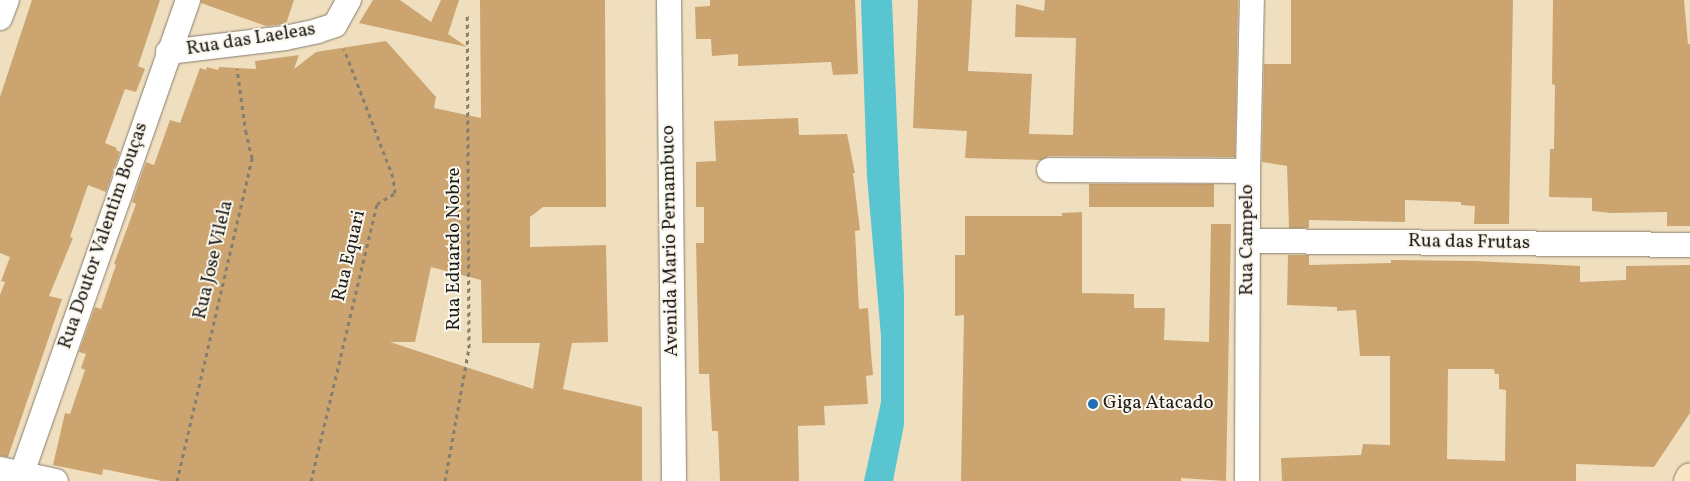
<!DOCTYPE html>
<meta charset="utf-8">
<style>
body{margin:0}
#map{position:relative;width:1690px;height:481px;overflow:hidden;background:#f0dfbf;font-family:Vollkorn,serif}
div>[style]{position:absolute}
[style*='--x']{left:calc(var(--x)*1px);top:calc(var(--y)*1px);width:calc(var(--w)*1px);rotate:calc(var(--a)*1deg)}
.water>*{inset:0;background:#59c5d1}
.building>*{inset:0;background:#cba470;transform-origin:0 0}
.path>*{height:3px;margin-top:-1.5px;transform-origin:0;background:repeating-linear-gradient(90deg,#867e6e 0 4px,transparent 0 8px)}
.roads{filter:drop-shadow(0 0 1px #867e6e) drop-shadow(0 0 1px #867e6e)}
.street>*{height:24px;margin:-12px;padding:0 12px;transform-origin:12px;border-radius:12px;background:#fff}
.secondary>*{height:28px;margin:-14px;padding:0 14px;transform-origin:14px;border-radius:14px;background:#fbe6c4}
.dots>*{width:14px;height:14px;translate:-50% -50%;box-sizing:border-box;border:2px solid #fbf7ec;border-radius:50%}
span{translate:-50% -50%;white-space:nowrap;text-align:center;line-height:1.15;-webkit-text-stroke:4px #fbf7ec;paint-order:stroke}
.street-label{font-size:19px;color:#1c1c1c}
.poi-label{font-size:19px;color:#1c1c1c}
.left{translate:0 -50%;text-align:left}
</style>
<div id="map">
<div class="water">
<div style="clip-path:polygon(861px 0,892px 0,904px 295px,904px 425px,893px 481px,864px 481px,881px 402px,881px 336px,867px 177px)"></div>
</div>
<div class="building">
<div style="clip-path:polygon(32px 0,160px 0,138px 66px,145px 69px,136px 92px,125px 89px,105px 143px,117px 148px,116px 150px,120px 152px,106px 192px,88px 185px,70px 237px,73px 238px,49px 296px,62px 299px,8px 457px,0 456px,0 295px,5px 282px,1px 281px,10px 257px,0 253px,0 97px)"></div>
<div style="clip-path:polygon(201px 0,294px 0,286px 24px,266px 26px,201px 3px)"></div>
<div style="clip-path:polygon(373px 0,400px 0,431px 22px,441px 0,459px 0,448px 34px,467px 47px,359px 23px)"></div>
<div style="clip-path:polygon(evenodd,480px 0,605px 0,606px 207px,543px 207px,530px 217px,530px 247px,606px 245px,608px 342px,572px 343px,563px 389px,642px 407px,642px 481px,162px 481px,103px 469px,102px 475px,53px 465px,65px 413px,70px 414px,85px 370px,81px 368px,86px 354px,79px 352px,80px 349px,95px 307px,101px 309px,116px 265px,114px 264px,136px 204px,132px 202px,146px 162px,154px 165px,170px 120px,180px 123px,200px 68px,206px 70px,207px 67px,218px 70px,219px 67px,256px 69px,255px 61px,299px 55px,294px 69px,316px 52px,386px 41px,436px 97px,434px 108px,481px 118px,480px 0,431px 267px,481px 280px,482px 343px,540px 343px,533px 389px,390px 342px,415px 342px,431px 267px)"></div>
<div style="clip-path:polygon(710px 0,855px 0,858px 74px,833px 75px,831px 62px,738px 66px,738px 54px,712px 56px,711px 39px,696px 39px,695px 7px,710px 6px)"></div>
<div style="clip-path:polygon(918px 0,972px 0,968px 71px,1032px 74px,1029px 134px,1073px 135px,1076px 38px,1015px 37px,1016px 4px,1044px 11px,1045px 0,1238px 0,1235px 157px,1049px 156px,1041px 160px,965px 158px,967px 131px,913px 128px)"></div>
<div style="clip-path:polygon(1291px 0,1513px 0,1509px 224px,1474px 224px,1475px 206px,1461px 205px,1461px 202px,1405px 200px,1405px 222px,1309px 220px,1309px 228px,1289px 228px,1287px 166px,1262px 162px,1264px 64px,1291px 64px)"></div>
<div style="clip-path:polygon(1553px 0,1684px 0,1688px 44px,1690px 44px,1690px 226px,1667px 226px,1667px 212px,1611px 213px,1592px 211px,1592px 198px,1549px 197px,1550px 149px,1554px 149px,1555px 85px,1552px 84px)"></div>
<div style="clip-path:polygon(798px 118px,799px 135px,847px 134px,855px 173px,853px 173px,860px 230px,855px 231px,859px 309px,868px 308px,871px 353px,873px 375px,866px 376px,868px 404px,824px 406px,825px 425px,798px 426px,799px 481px,720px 481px,718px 431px,712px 431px,709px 374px,699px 374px,696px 243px,704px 243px,704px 207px,696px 207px,696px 162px,716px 161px,714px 121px)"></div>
<div style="left:1089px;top:184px;width:125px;height:23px"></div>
<div style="clip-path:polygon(1082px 212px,1082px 293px,1134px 294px,1134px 308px,1165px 308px,1164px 340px,1209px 342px,1211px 224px,1231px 224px,1226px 481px,1181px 478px,1181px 481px,961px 481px,964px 315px,955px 316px,955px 255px,965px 255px,965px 216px,1062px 216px,1062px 213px)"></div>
<div style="clip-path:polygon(evenodd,1288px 255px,1309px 255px,1309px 265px,1391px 263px,1391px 260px,1474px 261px,1580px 266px,1580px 282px,1626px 280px,1626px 266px,1690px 265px,1690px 413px,1654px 467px,1576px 464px,1576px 481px,1282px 481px,1281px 458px,1361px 455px,1363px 444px,1390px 445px,1390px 356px,1360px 356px,1356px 310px,1337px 311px,1337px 307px,1287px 305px,1288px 255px,1448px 369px,1494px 369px,1495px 374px,1499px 374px,1499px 389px,1506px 390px,1505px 461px,1447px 459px,1448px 369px)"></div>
</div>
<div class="path">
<div style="--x:177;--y:481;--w:332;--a:-76.9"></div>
<div style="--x:252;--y:158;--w:26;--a:-103"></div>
<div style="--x:246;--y:133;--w:65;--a:-98"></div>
<div style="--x:311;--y:481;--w:285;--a:-76.6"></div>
<div style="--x:377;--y:204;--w:21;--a:-31"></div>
<div style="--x:395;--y:193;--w:16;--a:-97"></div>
<div style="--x:393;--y:177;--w:137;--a:-110.9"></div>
<div style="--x:445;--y:481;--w:135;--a:-79.8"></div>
<div style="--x:469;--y:348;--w:334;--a:-90.3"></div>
</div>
<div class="roads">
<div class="street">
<div style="--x:669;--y:0;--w:481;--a:89.4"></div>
<div style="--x:0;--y:18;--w:19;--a:-69"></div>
<div style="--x:168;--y:52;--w:118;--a:-6.8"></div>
<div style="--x:285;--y:38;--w:33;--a:-12"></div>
<div style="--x:317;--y:31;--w:19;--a:-18"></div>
<div style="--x:335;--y:25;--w:29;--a:-61"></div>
<div style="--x:1049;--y:170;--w:199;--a:0.3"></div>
<div style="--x:1248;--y:241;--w:442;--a:0.5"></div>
<div style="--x:0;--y:469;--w:57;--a:12.1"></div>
<div style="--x:22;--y:473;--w:501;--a:-70.66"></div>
<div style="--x:1247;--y:481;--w:310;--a:-89.8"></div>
<div style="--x:1248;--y:171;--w:171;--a:-88.7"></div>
</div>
<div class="secondary">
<div style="--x:1688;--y:481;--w:4;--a:-63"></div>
</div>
</div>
<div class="dots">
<div style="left:1093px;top:404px;background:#1f6fb2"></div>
</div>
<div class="street-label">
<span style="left:251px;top:40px;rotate:-9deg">Rua das Laeleas</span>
<span style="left:104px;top:236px;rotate:-71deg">Rua Doutor Valentim Bouças</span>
<span style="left:1248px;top:240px;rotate:-90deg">Rua Campelo</span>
<span style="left:671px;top:241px;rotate:-91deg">Avenida Mario Pernambuco</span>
<span style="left:1469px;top:243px;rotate:1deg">Rua das Frutas</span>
<span style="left:455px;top:249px;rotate:-90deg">Rua Eduardo Nobre</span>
<span style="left:350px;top:256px;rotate:-77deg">Rua Equari</span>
<span style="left:214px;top:260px;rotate:-77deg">Rua Jose Vilela</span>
</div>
<div class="poi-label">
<span class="left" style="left:1103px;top:404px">Giga Atacado</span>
</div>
</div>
